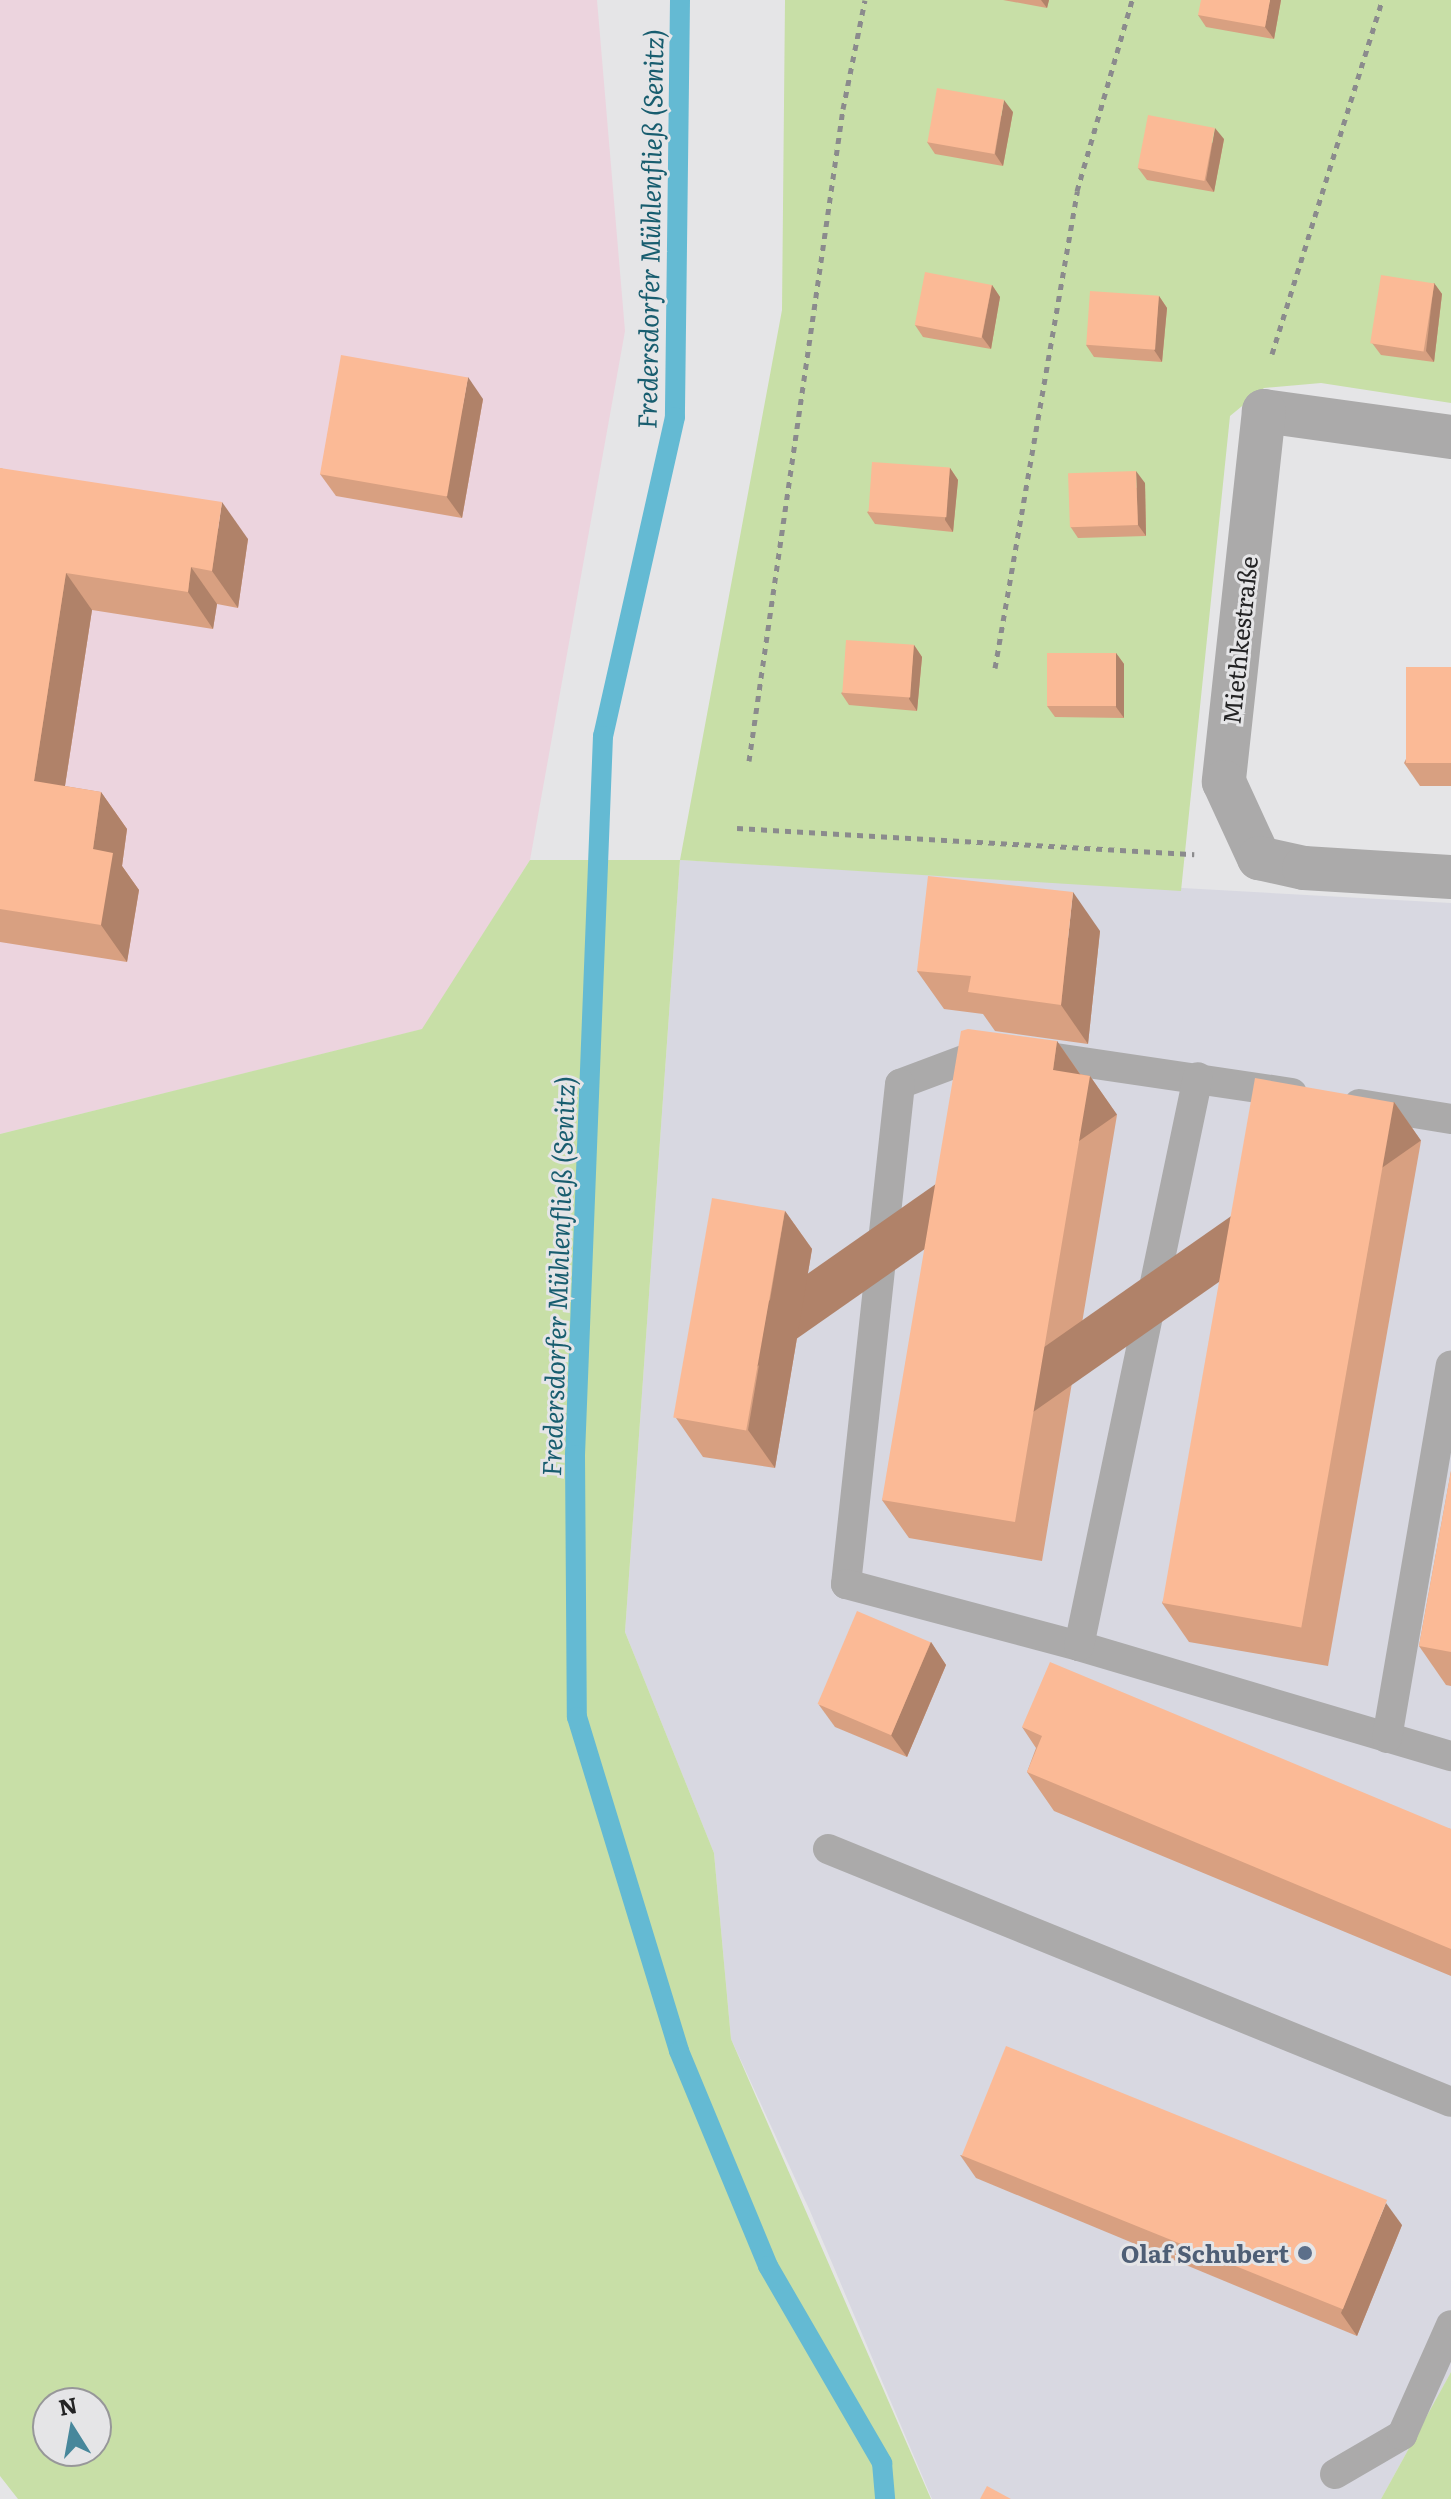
<!DOCTYPE html>
<meta charset="utf-8">
<style>
body{margin:0}
#map{position:relative;width:1451px;height:2499px;overflow:hidden;background:#e5e5e7;font-family:Literata,serif}
div>[style]{position:absolute}
[style*='--x']{left:calc(var(--x)*1px);top:calc(var(--y)*1px);width:calc(var(--w)*1px);rotate:calc(var(--a)*1deg)}
.built>*{inset:0;background:#d8d8e1}
.industrial>*{inset:0;background:#ecd4de}
.green>*{inset:0;background:#c8dfa7}
.stream>*{height:20px;margin:-10px;padding:0 10px;transform-origin:10px;border-radius:10px;background:#64bad3}
.path>*{height:5px;margin-top:-2.5px;transform-origin:0;background:repeating-linear-gradient(90deg,#8b8b8d 0 6px,transparent 0 12px)}
.service>*{height:30px;margin:-15px;padding:0 15px;transform-origin:15px;border-radius:15px;background:#abaaaa}
.minor>*{height:44px;margin:-22px;padding:0 22px;transform-origin:22px;border-radius:22px;background:#abaaaa}
.wall>*{inset:0;background:#d8a081}
.shaded-wall>*{inset:0;background:#b08269;transform-origin:0 0}
.building>*{inset:0;background:#fbba96;transform-origin:0 0}
.dots>*{width:22px;height:22px;translate:-50% -50%;box-sizing:border-box;border:4px solid #e5e5e7;border-radius:50%}
span{translate:-50% -50%;white-space:nowrap;text-align:center;line-height:1.15;-webkit-text-stroke:6px #e5e5e7;paint-order:stroke}
.street-label{font-size:24px;color:#232324}
.service-label{font-size:24px;color:#4e5e75;font-weight:700}
.right{translate:-100% -50%;text-align:right}
.water-label{font-size:26px;color:#185d6f;font-style:italic}
.north{position:absolute;left:32px;top:2387px;width:80px;height:80px;box-sizing:border-box;background:#e5e5e7;border:2px solid #979799;border-radius:50%;rotate:349deg;font-size:22px;font-weight:700;line-height:32px;text-align:center;color:#232324}
.north::after{content:'';display:block;margin:auto;width:28px;height:36px;background:#47879b;clip-path:polygon(50% 0,100% 100%,50% 72%,0 100%)}
</style>
<div id="map">
<div class="built">
<div style="clip-path:polygon(680px 860px,1451px 903px,1451px 2372px,1381px 2499px,932px 2499px,810px 2211px,731px 2039px,714px 1853px,625px 1632px)"></div>
</div>
<div class="industrial">
<div style="clip-path:polygon(0 0,597px 0,625px 331px,530px 860px,423px 1029px,0 1134px)"></div>
</div>
<div class="green">
<div style="clip-path:polygon(evenodd,785px 0,1451px 0,1451px 403px,1321px 383px,1264px 388px,1230px 416px,1181px 891px,680px 860px,625px 1632px,714px 1853px,731px 2039px,931px 2499px,18px 2499px,0 2476px,0 1134px,422px 1029px,530px 860px,680px 860px,782px 310px,785px 0,48px 2403px,96px 2403px,96px 2451px,48px 2451px,48px 2403px)"></div>
<div style="clip-path:polygon(1451px 2372px,1451px 2499px,1381px 2499px)"></div>
</div>
<div class="stream">
<div style="--x:680;--y:0;--w:417;--a:90.7"></div>
<div style="--x:675;--y:417;--w:327;--a:102.7"></div>
<div style="--x:603;--y:736;--w:720;--a:92.23"></div>
<div style="--x:575;--y:1455;--w:262;--a:89.6"></div>
<div style="--x:577;--y:1717;--w:349;--a:73"></div>
<div style="--x:679;--y:2051;--w:233;--a:67.5"></div>
<div style="--x:768;--y:2266;--w:228;--a:59.9"></div>
<div style="--x:882;--y:2463;--w:36;--a:85"></div>
</div>
<div class="path">
<div style="--x:1272;--y:354;--w:371;--a:-72.7"></div>
<div style="--x:995;--y:668;--w:484;--a:-80.2"></div>
<div style="--x:1077;--y:191;--w:199;--a:-73.9"></div>
<div style="--x:749;--y:761;--w:659;--a:-81.8"></div>
<div style="--x:843;--y:109;--w:111;--a:-78.6"></div>
<div style="--x:737;--y:828;--w:458;--a:3.3"></div>
</div>
<div class="service">
<div style="--x:1292;--y:1093;--w:302;--a:-171.6"></div>
<div style="--x:993;--y:1049;--w:99;--a:159.4"></div>
<div style="--x:900;--y:1084;--w:503;--a:96.16"></div>
<div style="--x:846;--y:1584;--w:241;--a:14.9"></div>
<div style="--x:1079;--y:1646;--w:388;--a:16.5"></div>
<div style="--x:1359;--y:1104;--w:93;--a:9.3"></div>
<div style="--x:1079;--y:1646;--w:581;--a:-78.19"></div>
<div style="--x:1387;--y:1738;--w:378;--a:-80.3"></div>
<div style="--x:828;--y:1849;--w:672;--a:22.1"></div>
<div style="--x:1335;--y:2474;--w:78;--a:-30.2"></div>
<div style="--x:1402;--y:2435;--w:120;--a:-66"></div>
</div>
<div class="minor">
<div style="--x:1451;--y:437;--w:189;--a:-172.1"></div>
<div style="--x:1264;--y:411;--w:373;--a:96.2"></div>
<div style="--x:1224;--y:782;--w:84;--a:65.3"></div>
<div style="--x:1259;--y:858;--w:46;--a:12.5"></div>
<div style="--x:1304;--y:868;--w:147;--a:3.5"></div>
</div>
<div class="wall">
<div style="clip-path:polygon(1003px 0,1049px 0,1047px 8px)"></div>
<div style="clip-path:polygon(1281px 0,1274px 39px,1206px 27px,1198px 15px)"></div>
<div style="clip-path:polygon(1013px 112px,1003px 166px,935px 154px,927px 142px)"></div>
<div style="clip-path:polygon(1224px 139px,1214px 192px,1147px 180px,1138px 168px)"></div>
<div style="clip-path:polygon(1434px 283px,1442px 294px,1434px 362px,1381px 355px,1372px 343px)"></div>
<div style="clip-path:polygon(992px 285px,1000px 297px,991px 349px,923px 337px,915px 325px)"></div>
<div style="clip-path:polygon(1159px 296px,1167px 308px,1162px 362px,1094px 357px,1086px 345px)"></div>
<div style="clip-path:polygon(483px 399px,462px 518px,336px 496px,320px 474px)"></div>
<div style="clip-path:polygon(0 468px,248px 539px,238px 608px,217px 604px,213px 629px,92px 610px,65px 786px,101px 792px,127px 829px,122px 866px,139px 890px,127px 962px,0 942px)"></div>
<div style="clip-path:polygon(950px 468px,958px 480px,953px 532px,875px 524px,867px 512px)"></div>
<div style="clip-path:polygon(1145px 483px,1146px 536px,1078px 538px,1070px 526px)"></div>
<div style="clip-path:polygon(914px 645px,922px 657px,917px 711px,849px 705px,841px 693px)"></div>
<div style="clip-path:polygon(1116px 653px,1124px 664px,1124px 718px,1055px 717px,1047px 706px)"></div>
<div style="clip-path:polygon(1451px 667px,1451px 786px,1420px 786px,1404px 763px)"></div>
<div style="clip-path:polygon(1100px 931px,1088px 1044px,995px 1031px,983px 1014px,944px 1009px,917px 971px)"></div>
<div style="clip-path:polygon(1057px 1041px,1080px 1074px,1090px 1076px,1117px 1115px,1042px 1561px,909px 1538px,882px 1500px)"></div>
<div style="clip-path:polygon(1394px 1102px,1421px 1141px,1328px 1666px,1189px 1642px,1162px 1603px)"></div>
<div style="clip-path:polygon(785px 1211px,812px 1249px,775px 1468px,703px 1457px,676px 1418px)"></div>
<div style="clip-path:polygon(1451px 1471px,1451px 1686px,1446px 1685px,1419px 1646px)"></div>
<div style="clip-path:polygon(931px 1642px,946px 1665px,907px 1757px,835px 1727px,819px 1705px)"></div>
<div style="clip-path:polygon(1022px 1727px,1451px 1829px,1451px 1976px,1054px 1811px,1027px 1772px,1036px 1748px)"></div>
<div style="clip-path:polygon(960px 2155px,1402px 2225px,1357px 2336px,976px 2178px)"></div>
</div>
<div class="shaded-wall">
<div style="clip-path:polygon(1041px 0,1049px 0,1047px 8px)"></div>
<div style="clip-path:polygon(1270px 0,1281px 0,1274px 39px,1265px 27px)"></div>
<div style="clip-path:polygon(1004px 100px,1013px 112px,1003px 166px,995px 154px)"></div>
<div style="clip-path:polygon(1215px 128px,1224px 139px,1214px 192px,1206px 180px)"></div>
<div style="clip-path:polygon(1434px 283px,1442px 294px,1434px 362px,1426px 351px)"></div>
<div style="clip-path:polygon(992px 285px,1000px 297px,991px 349px,982px 337px)"></div>
<div style="clip-path:polygon(1159px 296px,1167px 308px,1162px 362px,1154px 350px)"></div>
<div style="clip-path:polygon(468px 377px,483px 399px,462px 518px,446px 496px)"></div>
<div style="clip-path:polygon(950px 468px,958px 480px,953px 532px,945px 520px)"></div>
<div style="clip-path:polygon(1136px 471px,1145px 483px,1146px 536px,1138px 525px)"></div>
<div style="clip-path:polygon(222px 502px,248px 539px,238px 608px,212px 571px)"></div>
<div style="clip-path:polygon(191px 567px,217px 604px,213px 629px,188px 592px)"></div>
<div style="clip-path:polygon(66px 573px,92px 610px,60px 818px,34px 781px)"></div>
<div style="clip-path:polygon(914px 645px,922px 657px,917px 711px,909px 699px)"></div>
<div style="clip-path:polygon(1116px 653px,1124px 664px,1124px 718px,1116px 707px)"></div>
<div style="clip-path:polygon(101px 792px,127px 829px,122px 866px,139px 890px,127px 962px,101px 925px,93px 849px)"></div>
<div style="clip-path:polygon(1073px 892px,1100px 931px,1088px 1044px,1061px 1005px)"></div>
<div style="clip-path:polygon(1057px 1041px,1084px 1080px,1053px 1070px)"></div>
<div style="left:1090px;top:1076px;width:47px;height:452px;rotate:55deg"></div>
<div style="left:1394px;top:1102px;width:47px;height:533px;rotate:55deg"></div>
<div style="clip-path:polygon(785px 1211px,812px 1249px,775px 1468px,748px 1430px)"></div>
<div style="clip-path:polygon(931px 1642px,946px 1665px,907px 1757px,891px 1735px)"></div>
<div style="clip-path:polygon(1386px 2203px,1402px 2225px,1357px 2336px,1341px 2313px)"></div>
</div>
<div class="building">
<div style="clip-path:polygon(1201px 0,1270px 0,1265px 27px,1198px 15px)"></div>
<div style="left:937px;top:88px;width:68px;height:55px;rotate:10deg"></div>
<div style="left:1148px;top:115px;width:68px;height:54px;rotate:11deg"></div>
<div style="left:925px;top:272px;width:68px;height:54px;rotate:11deg"></div>
<div style="left:1381px;top:275px;width:54px;height:69px;rotate:9deg"></div>
<div style="left:1090px;top:291px;width:69px;height:54px;rotate:4deg"></div>
<div style="left:341px;top:355px;width:129px;height:121px;rotate:10deg"></div>
<div style="left:872px;top:462px;width:78px;height:50px;rotate:4deg"></div>
<div style="clip-path:polygon(0 468px,222px 502px,212px 571px,191px 567px,188px 592px,66px 573px,34px 781px,101px 792px,93px 849px,113px 853px,101px 925px,0 909px)"></div>
<div style="left:1136px;top:471px;width:54px;height:68px;rotate:88deg"></div>
<div style="left:846px;top:640px;width:68px;height:53px;rotate:4deg"></div>
<div style="left:1047px;top:653px;width:69px;height:53px"></div>
<div style="left:1406px;top:667px;width:45px;height:96px"></div>
<div style="clip-path:polygon(928px 876px,1073px 892px,1061px 1005px,968px 992px,971px 976px,917px 971px)"></div>
<div style="clip-path:polygon(968px 1029px,1057px 1041px,1053px 1070px,1090px 1076px,1015px 1522px,882px 1500px,961px 1031px)"></div>
<div style="left:1255px;top:1078px;width:141px;height:533px;rotate:10deg"></div>
<div style="left:712px;top:1198px;width:74px;height:223px;rotate:10deg"></div>
<div style="clip-path:polygon(1451px 1471px,1451px 1652px,1419px 1646px)"></div>
<div style="left:857px;top:1611px;width:80px;height:101px;rotate:23deg"></div>
<div style="clip-path:polygon(1050px 1662px,1451px 1829px,1451px 1949px,1027px 1772px,1042px 1736px,1022px 1727px)"></div>
<div style="left:1006px;top:2046px;width:411px;height:118px;rotate:22deg"></div>
<div style="clip-path:polygon(987px 2486px,1011px 2499px,980px 2499px)"></div>
</div>
<div class="dots">
<div style="left:1305px;top:2253px;background:#5c6f8a"></div>
</div>
<div class="street-label">
<span style="left:1239px;top:640px;rotate:-84deg">Miethkestraße</span>
</div>
<div class="service-label">
<span class="right" style="left:1289px;top:2253px">Olaf Schubert</span>
</div>
<div class="water-label">
<span style="left:649px;top:229px;rotate:-89deg">Fredersdorfer Mühlenfließ (Senitz)</span>
<span style="left:557px;top:1276px;rotate:-88deg">Fredersdorfer Mühlenfließ (Senitz)</span>
</div>
<div class="north">N</div>
</div>
